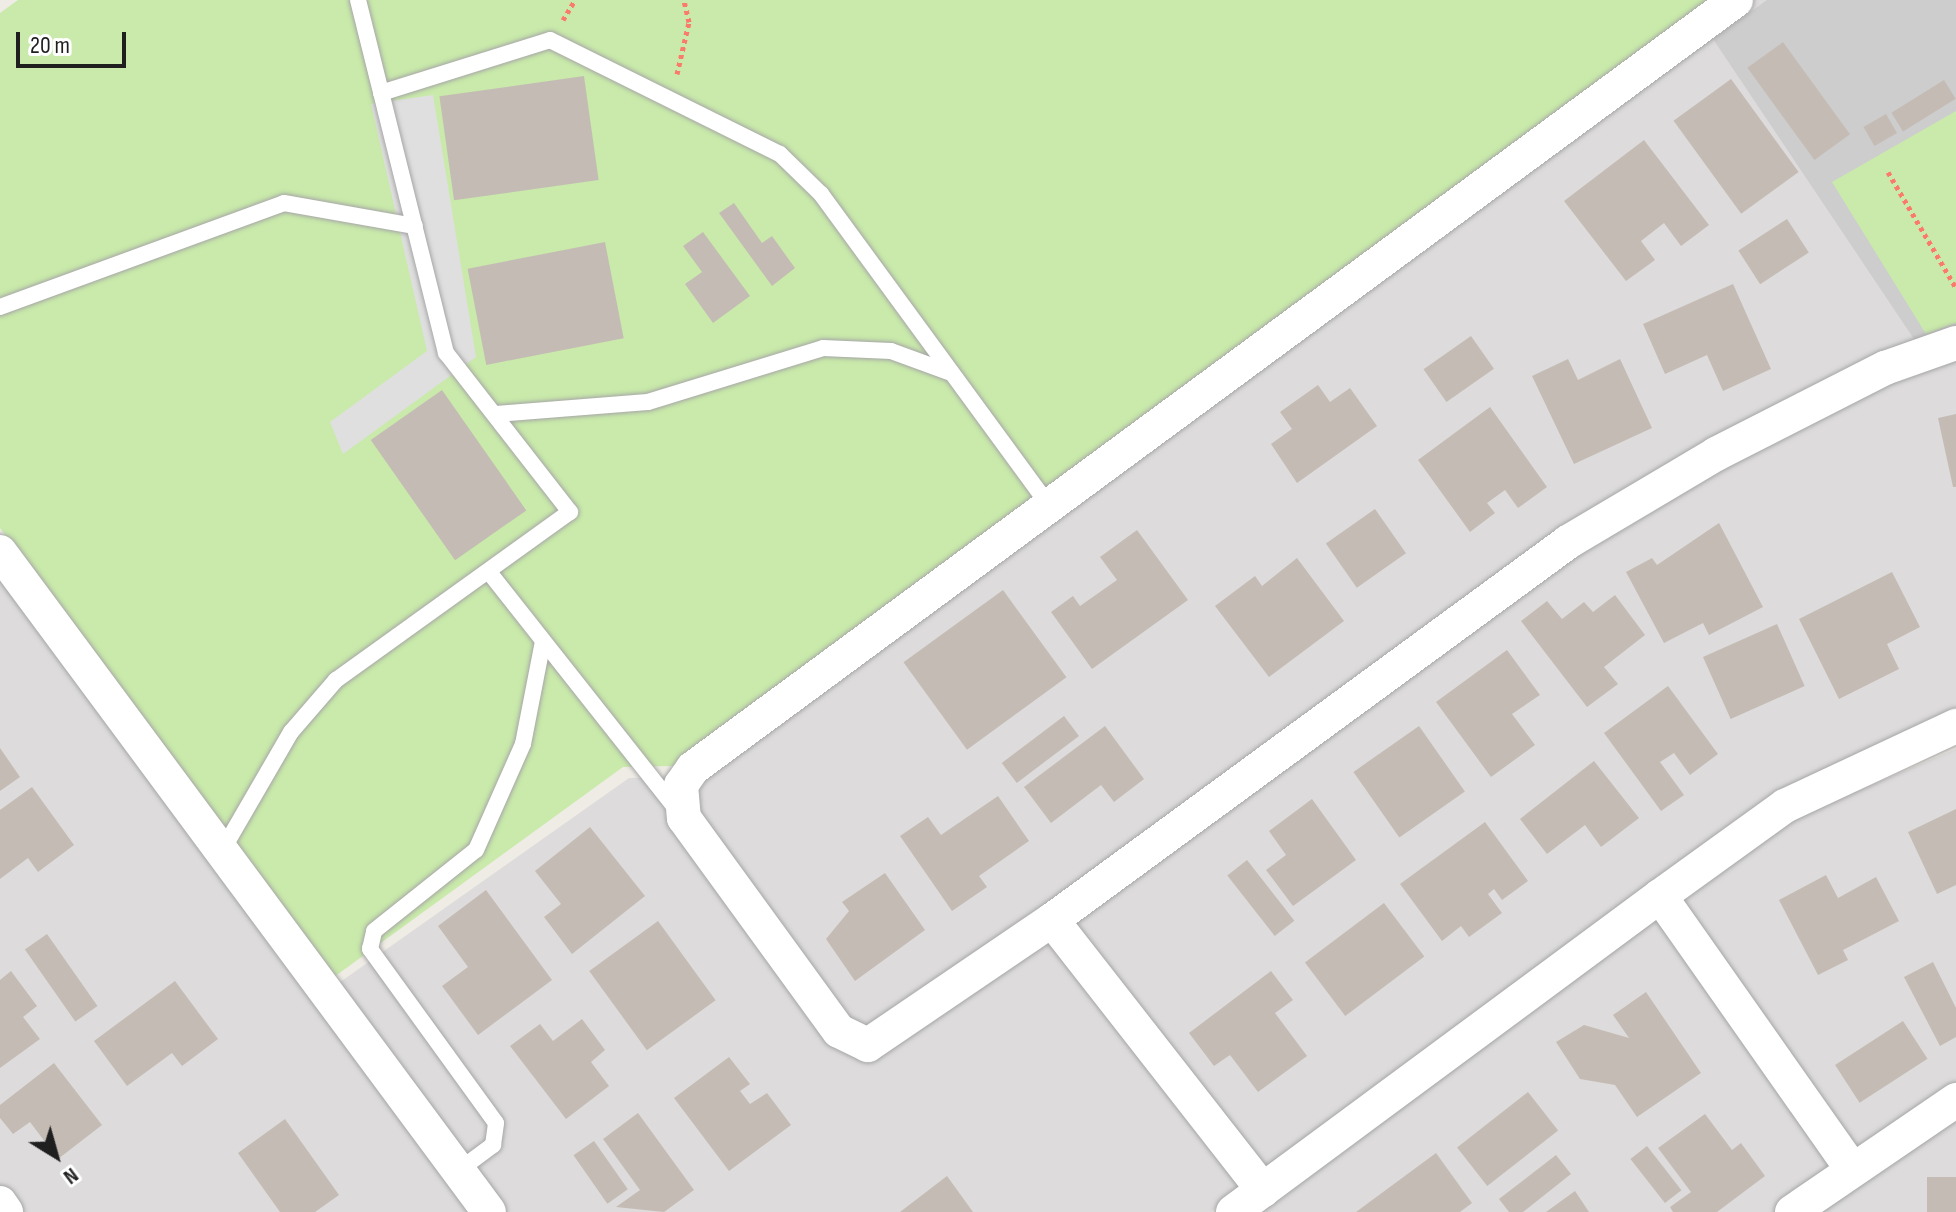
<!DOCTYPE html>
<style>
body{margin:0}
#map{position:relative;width:1956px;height:1212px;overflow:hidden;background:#efece5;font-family:"Sofia Sans Condensed",sans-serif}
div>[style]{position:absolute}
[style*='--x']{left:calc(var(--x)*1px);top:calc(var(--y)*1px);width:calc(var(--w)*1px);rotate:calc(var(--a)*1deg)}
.residential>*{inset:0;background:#dddbdb}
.religious>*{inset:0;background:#cdcdcd}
.grass>*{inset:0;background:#c9eaaa}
.parking>*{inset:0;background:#dfdfdf}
.building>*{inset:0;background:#c4bcb4;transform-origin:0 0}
.path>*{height:5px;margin-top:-2.5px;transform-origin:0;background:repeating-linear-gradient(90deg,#fa7b6b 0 4px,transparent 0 8px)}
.roads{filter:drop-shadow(0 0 2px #a6a6a6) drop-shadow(0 0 2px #a6a6a6)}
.lane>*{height:16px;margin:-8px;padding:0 8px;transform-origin:8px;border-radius:8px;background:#fff}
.street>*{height:34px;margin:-17px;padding:0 17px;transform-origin:17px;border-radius:17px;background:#fff}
span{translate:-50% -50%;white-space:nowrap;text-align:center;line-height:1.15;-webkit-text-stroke:7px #fff;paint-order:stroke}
.north{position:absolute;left:16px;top:1116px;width:80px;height:80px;-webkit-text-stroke:6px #fff;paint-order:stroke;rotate:143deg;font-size:22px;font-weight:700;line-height:32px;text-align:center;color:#1f1f1f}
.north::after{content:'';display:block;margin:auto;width:28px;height:36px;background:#1f1f1f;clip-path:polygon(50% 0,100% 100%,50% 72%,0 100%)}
.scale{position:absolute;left:16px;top:32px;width:110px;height:36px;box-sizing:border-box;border:4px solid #1f1f1f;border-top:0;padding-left:10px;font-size:24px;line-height:28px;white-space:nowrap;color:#1f1f1f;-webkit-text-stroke:6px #fff;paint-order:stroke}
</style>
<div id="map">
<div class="residential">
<div style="clip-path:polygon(1753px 0,1956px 0,1956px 712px,1211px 1212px,505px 1212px,336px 985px,629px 778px,705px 776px)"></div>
<div style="clip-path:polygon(0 573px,475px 1212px,0 1212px)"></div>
<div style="clip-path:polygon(1956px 749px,1956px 1212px,1249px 1212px,1790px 820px)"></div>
</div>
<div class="religious">
<div style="clip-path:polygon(1767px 0,1956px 0,1956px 331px,1918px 345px,1713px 39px)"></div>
</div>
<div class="grass">
<div style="clip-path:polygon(18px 0,1709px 0,673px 766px,623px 767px,334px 977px,0 528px,0 13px)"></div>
<div style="clip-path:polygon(1956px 111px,1956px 323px,1926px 334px,1832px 182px)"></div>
</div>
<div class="parking">
<div style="clip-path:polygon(433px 95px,476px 357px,343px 454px,330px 422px,427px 351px,371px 104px)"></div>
</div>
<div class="building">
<div style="left:1783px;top:42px;width:114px;height:44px;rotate:54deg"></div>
<div style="left:584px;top:76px;width:105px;height:146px;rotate:82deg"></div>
<div style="left:1731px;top:79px;width:115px;height:71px;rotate:54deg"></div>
<div style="left:1944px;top:80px;width:22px;height:62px;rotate:58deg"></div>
<div style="left:1886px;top:114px;width:22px;height:26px;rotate:60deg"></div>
<div style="clip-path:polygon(1644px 140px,1709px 225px,1681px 246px,1664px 223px,1641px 241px,1655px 260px,1626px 281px,1564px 201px)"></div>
<div style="clip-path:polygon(734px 203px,762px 243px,772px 236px,795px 268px,772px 286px,719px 213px)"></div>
<div style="left:1787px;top:219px;width:40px;height:58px;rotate:57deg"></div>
<div style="clip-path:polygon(703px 232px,750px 296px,713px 323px,685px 284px,702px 272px,683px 246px)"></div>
<div style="left:605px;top:242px;width:98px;height:140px;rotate:79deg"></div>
<div style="clip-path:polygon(1733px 284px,1771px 369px,1723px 391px,1707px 355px,1665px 374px,1643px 324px)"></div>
<div style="left:1471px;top:336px;width:40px;height:58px;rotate:55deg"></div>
<div style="clip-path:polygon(1568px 359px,1578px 380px,1620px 359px,1652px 428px,1574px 464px,1532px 376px)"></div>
<div style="clip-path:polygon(1318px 385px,1330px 402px,1350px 388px,1377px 426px,1297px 483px,1271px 444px,1292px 429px,1280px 412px)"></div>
<div style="left:442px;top:390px;width:147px;height:87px;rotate:55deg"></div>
<div style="clip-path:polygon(1490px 407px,1547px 487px,1518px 508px,1505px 490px,1487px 503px,1495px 513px,1470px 532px,1418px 460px)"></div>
<div style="clip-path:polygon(1956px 414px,1956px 487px,1953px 487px,1938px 418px)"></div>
<div style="left:1375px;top:509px;width:54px;height:60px;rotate:55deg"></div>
<div style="clip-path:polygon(1719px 523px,1763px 607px,1709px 635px,1703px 623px,1664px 643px,1626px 572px,1652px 558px,1657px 565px)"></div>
<div style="clip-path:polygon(1137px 530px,1188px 600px,1092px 669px,1051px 612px,1073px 596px,1080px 606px,1117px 580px,1100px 557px)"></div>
<div style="clip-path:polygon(1297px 558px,1344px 621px,1269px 677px,1215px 606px,1255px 576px,1262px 586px)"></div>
<div style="clip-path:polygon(1892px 572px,1920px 627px,1887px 644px,1899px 669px,1839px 699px,1799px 619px)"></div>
<div style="left:1003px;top:590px;width:108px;height:123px;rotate:54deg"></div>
<div style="clip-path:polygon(1615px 595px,1645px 635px,1604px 667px,1618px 684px,1587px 707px,1521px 621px,1547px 601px,1562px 619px,1584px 602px,1593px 612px)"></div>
<div style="left:1777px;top:624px;width:68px;height:81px;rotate:66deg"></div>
<div style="clip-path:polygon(1507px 650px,1540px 695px,1512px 714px,1535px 745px,1491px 777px,1436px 702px)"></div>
<div style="clip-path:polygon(1668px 686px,1718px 754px,1690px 775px,1674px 753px,1660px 762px,1684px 795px,1661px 811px,1604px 733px)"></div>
<div style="left:1064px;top:716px;width:25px;height:78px;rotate:53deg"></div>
<div style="clip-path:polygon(1105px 726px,1144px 779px,1114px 802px,1101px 785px,1051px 823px,1024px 787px)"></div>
<div style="left:1419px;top:726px;width:80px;height:80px;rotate:55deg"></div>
<div style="clip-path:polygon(0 748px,20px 777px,0 791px)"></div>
<div style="clip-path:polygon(1594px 761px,1639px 818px,1601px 847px,1585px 825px,1547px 854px,1520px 819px)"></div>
<div style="clip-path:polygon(32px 787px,74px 845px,38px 872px,28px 858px,0 879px,0 810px)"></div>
<div style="clip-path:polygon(998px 796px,1029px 841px,979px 876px,987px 887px,952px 911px,900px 836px,928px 817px,941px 835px)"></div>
<div style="clip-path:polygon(1312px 799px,1356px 860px,1293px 906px,1266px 870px,1286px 855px,1269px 831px)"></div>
<div style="clip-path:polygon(1956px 809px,1956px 885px,1937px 894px,1908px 832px)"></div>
<div style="clip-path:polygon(1485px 822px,1528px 881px,1502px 900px,1494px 889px,1488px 894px,1502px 913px,1469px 937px,1461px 926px,1442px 941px,1400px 884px)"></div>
<div style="clip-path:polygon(590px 827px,645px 896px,572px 954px,544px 917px,561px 904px,535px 871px)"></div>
<div style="left:1247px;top:860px;width:77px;height:25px;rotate:52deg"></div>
<div style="clip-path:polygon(885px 873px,925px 930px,855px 981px,826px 939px,849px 911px,842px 902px)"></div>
<div style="clip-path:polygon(1826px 875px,1838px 898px,1876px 877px,1899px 921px,1843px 950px,1848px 960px,1818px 975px,1779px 900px)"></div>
<div style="clip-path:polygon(486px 890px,552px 980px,478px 1035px,442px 986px,468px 967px,438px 926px)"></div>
<div style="left:1384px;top:903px;width:67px;height:99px;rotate:53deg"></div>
<div style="left:658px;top:921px;width:98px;height:85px;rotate:54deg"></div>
<div style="left:47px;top:934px;width:88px;height:27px;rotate:55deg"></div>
<div style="clip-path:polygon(1933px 962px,1956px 1008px,1956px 1037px,1940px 1046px,1904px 977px)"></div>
<div style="clip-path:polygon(11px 971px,37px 1006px,23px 1017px,40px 1039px,0 1068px,0 980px)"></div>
<div style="clip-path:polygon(1271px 971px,1293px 1000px,1275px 1013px,1307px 1056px,1258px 1092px,1230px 1055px,1214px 1066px,1189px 1033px)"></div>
<div style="clip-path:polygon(175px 981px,218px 1039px,182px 1066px,172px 1053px,127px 1086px,94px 1041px)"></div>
<div style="clip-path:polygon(1646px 992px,1701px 1073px,1637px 1117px,1615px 1085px,1580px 1079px,1556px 1042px,1584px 1025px,1629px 1038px,1613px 1015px)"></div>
<div style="clip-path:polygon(582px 1019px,605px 1050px,591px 1062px,609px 1086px,566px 1119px,510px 1046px,540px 1024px,553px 1041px)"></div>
<div style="left:1903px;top:1021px;width:45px;height:81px;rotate:57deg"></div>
<div style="clip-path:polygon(729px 1057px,750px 1084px,740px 1091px,750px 1104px,767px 1093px,791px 1125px,729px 1171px,674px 1098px)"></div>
<div style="clip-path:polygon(54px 1063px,102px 1125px,58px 1159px,30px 1122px,13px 1134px,0 1118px,0 1105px)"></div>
<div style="left:1528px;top:1092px;width:49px;height:90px;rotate:52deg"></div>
<div style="clip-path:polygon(638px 1113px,694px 1190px,664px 1212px,616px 1207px,640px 1190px,603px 1139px)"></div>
<div style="clip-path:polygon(1705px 1114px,1732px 1150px,1741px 1143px,1765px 1176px,1717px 1212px,1673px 1212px,1670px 1207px,1691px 1192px,1658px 1148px)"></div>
<div style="clip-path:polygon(285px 1119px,339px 1195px,315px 1212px,280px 1212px,238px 1153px)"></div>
<div style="left:594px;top:1141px;width:59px;height:25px;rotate:55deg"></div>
<div style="left:1647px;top:1146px;width:56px;height:21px;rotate:52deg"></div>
<div style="clip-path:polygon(1436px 1153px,1472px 1203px,1460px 1212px,1356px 1212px)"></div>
<div style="clip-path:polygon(1556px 1155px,1571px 1174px,1523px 1212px,1509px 1212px,1499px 1199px)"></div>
<div style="clip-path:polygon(947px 1176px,973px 1212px,900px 1212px)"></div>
<div style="left:1956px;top:1177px;width:35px;height:29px;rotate:90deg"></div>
<div style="clip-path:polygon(1575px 1191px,1589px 1212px,1546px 1212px)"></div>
</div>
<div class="path">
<div style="--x:563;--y:20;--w:23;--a:-59"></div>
<div style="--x:677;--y:74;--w:53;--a:-77"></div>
<div style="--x:689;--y:22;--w:23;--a:-103"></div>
<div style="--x:1888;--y:172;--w:134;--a:59.6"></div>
</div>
<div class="roads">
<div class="lane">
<div style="--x:381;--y:93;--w:177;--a:-17.4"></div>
<div style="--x:550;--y:40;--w:257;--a:26.4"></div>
<div style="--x:780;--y:154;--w:57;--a:44.3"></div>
<div style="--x:821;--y:194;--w:386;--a:53.8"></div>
<div style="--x:0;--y:307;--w:302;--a:-20.1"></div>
<div style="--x:284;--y:203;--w:133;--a:10"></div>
<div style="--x:496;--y:414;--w:152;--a:-4.5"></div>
<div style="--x:648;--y:402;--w:183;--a:-17.1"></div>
<div style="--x:823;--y:348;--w:68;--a:2.5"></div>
<div style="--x:891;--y:351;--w:64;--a:20.1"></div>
<div style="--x:489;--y:572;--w:305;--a:51.7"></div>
<div style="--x:222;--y:851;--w:138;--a:-59.9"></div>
<div style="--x:291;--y:732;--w:69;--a:-49.1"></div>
<div style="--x:336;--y:680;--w:288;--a:-35.7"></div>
<div style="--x:570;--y:512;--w:202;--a:-127.9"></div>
<div style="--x:446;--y:353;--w:364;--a:-104"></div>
<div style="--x:458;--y:1171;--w:44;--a:-36.6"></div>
<div style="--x:493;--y:1145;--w:22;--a:-82"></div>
<div style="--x:496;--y:1123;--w:215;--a:-125.9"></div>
<div style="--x:370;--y:949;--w:18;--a:-77"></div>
<div style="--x:374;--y:931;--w:130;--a:-38.5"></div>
<div style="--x:476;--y:850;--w:116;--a:-66.1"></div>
<div style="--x:523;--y:744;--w:105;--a:-79"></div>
</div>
<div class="street">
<div style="--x:1736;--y:0;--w:1295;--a:143.63"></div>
<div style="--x:693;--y:768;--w:21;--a:125"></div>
<div style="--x:681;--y:785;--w:33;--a:85"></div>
<div style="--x:684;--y:818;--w:263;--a:54"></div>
<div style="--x:839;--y:1031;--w:32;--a:26"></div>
<div style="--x:868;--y:1045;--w:222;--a:-34.2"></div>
<div style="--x:1052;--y:920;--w:640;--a:-36.22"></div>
<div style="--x:1568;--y:542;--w:172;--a:-30.7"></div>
<div style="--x:1716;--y:454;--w:190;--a:-27"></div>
<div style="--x:1885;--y:368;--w:75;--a:-19.4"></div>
<div style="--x:0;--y:552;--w:821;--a:53.46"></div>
<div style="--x:1660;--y:896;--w:154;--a:-35.8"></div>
<div style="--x:1785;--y:806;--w:189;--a:-25.1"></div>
<div style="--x:1052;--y:920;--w:343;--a:52"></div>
<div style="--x:0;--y:1203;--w:11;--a:56"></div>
<div style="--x:1233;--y:1212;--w:531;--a:-36.5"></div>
<div style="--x:1660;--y:896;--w:332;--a:54.9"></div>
<div style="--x:1792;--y:1212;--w:199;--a:-34.3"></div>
</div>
</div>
<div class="north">N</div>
<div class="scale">20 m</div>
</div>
